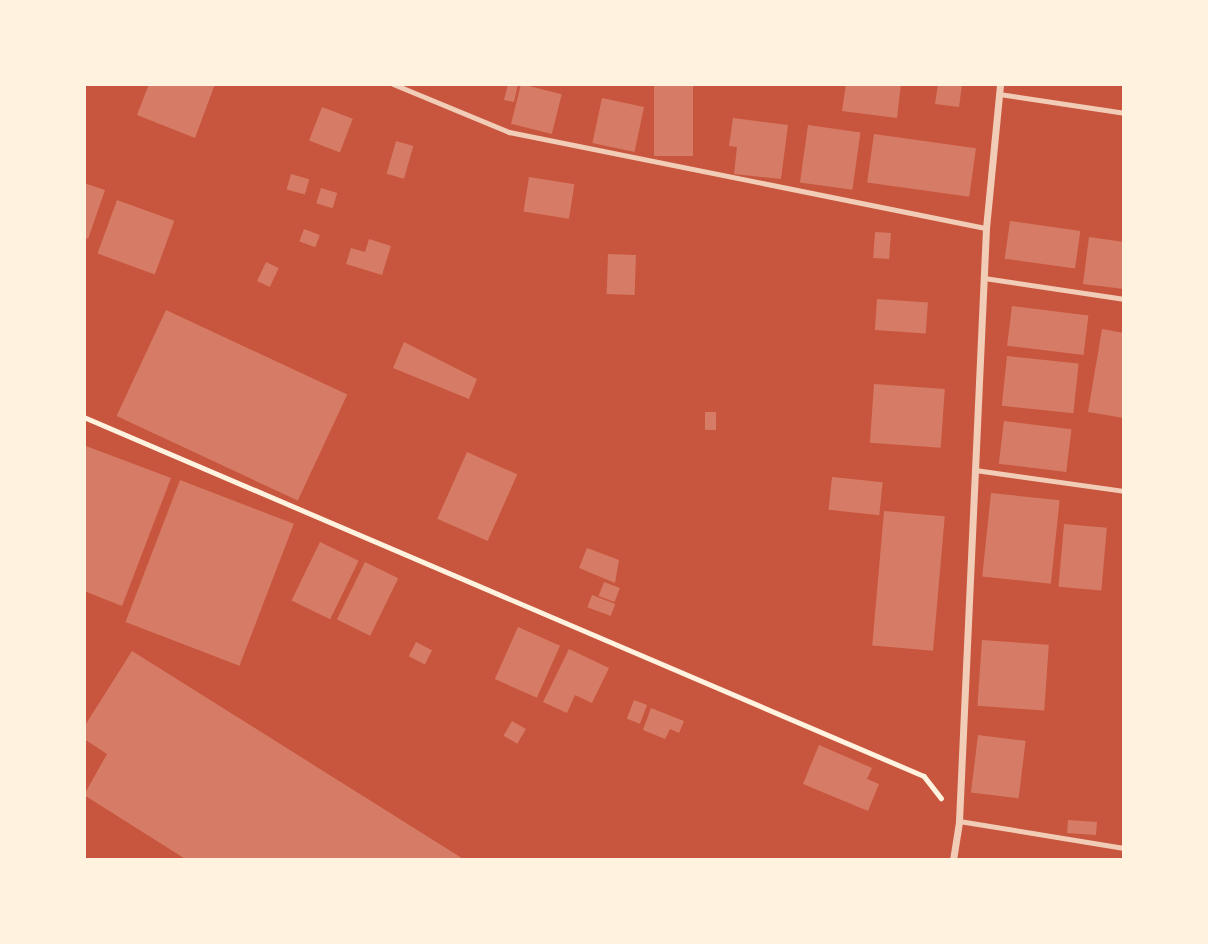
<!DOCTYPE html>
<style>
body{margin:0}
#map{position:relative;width:1208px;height:944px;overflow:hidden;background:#c8553d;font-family:"Public Sans",sans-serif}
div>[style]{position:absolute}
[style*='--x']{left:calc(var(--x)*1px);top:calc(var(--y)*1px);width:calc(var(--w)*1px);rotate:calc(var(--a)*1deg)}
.building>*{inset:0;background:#d67c66;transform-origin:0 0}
.path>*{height:4.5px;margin:-2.25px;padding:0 2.25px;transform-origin:2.25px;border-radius:2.25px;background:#fff3e0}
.service>*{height:5px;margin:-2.5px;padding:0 2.5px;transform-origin:2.5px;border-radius:2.5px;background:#f1ccb7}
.minor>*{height:7px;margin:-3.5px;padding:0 3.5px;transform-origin:3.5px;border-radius:3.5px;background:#f1ccb7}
span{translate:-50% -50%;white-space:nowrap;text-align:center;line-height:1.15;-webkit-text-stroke:7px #fff3e0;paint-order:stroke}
.frame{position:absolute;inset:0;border:86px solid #fff3e0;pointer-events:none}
</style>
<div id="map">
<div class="building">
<div style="clip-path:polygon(149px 84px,215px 84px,195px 138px,137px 115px)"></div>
<div style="clip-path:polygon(508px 84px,518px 84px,514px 102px,504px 100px)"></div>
<div style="left:521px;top:84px;width:42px;height:41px;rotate:14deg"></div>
<div style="left:654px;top:84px;width:39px;height:72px"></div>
<div style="clip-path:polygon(846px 84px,901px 84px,897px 118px,842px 111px)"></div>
<div style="clip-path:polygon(938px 84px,962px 84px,959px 107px,935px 104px)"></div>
<div style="left:602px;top:98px;width:43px;height:46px;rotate:12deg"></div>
<div style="left:322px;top:107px;width:33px;height:36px;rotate:21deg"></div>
<div style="clip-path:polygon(733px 118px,788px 125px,781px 179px,734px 174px,737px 147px,729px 146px)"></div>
<div style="left:808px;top:125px;width:53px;height:58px;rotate:8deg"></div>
<div style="left:874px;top:134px;width:103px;height:49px;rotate:8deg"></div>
<div style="left:396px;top:141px;width:18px;height:34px;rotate:16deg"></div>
<div style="left:291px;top:174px;width:19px;height:16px;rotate:16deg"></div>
<div style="left:529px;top:177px;width:46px;height:35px;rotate:9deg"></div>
<div style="clip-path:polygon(84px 183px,105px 190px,88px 239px,84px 237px)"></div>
<div style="left:321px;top:188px;width:17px;height:16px;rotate:17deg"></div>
<div style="left:117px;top:200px;width:61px;height:57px;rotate:20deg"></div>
<div style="left:1010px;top:221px;width:71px;height:38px;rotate:8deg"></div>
<div style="left:304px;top:229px;width:17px;height:13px;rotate:21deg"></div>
<div style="left:875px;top:232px;width:16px;height:26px;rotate:4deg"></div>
<div style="clip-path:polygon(1089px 237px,1124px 242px,1124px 289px,1083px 284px)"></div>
<div style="clip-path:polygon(369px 239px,391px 246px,382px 275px,346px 264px,351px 248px,365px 252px)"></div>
<div style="left:608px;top:254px;width:28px;height:40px;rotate:2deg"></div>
<div style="left:266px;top:262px;width:14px;height:21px;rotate:25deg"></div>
<div style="left:877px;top:299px;width:51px;height:31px;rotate:4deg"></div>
<div style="left:1012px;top:306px;width:77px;height:40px;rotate:7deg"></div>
<div style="left:166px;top:310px;width:200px;height:117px;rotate:25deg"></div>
<div style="clip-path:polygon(1102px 329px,1124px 333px,1124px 418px,1088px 412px)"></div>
<div style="clip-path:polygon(404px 342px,477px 379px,469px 399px,393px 368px)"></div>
<div style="left:1007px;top:356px;width:72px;height:50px;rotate:6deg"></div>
<div style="left:874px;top:384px;width:71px;height:59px;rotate:4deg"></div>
<div style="left:705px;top:412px;width:11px;height:18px"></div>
<div style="left:1004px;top:421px;width:68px;height:43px;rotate:7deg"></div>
<div style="clip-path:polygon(86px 446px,171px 478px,122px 606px,84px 591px)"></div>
<div style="left:467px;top:452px;width:55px;height:73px;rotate:24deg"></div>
<div style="left:832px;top:477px;width:51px;height:33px;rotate:6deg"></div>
<div style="left:180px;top:480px;width:122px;height:152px;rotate:21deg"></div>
<div style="left:991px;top:493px;width:69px;height:84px;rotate:6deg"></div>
<div style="left:884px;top:511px;width:61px;height:135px;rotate:5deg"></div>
<div style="left:1064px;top:524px;width:43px;height:63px;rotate:5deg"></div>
<div style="left:320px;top:542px;width:43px;height:65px;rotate:26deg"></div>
<div style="clip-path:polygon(587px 548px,619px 560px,615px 583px,579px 568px)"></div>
<div style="left:365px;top:562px;width:37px;height:64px;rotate:26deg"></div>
<div style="left:604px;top:582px;width:17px;height:15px;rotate:21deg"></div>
<div style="left:592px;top:595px;width:25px;height:13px;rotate:21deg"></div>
<div style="left:518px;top:627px;width:46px;height:57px;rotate:24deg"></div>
<div style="left:982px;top:640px;width:67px;height:66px;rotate:4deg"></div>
<div style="left:416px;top:642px;width:18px;height:16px;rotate:27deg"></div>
<div style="clip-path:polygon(569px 649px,609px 668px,592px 703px,575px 695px,567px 713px,543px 702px)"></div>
<div style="clip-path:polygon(132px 651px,465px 860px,187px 860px,84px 795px,107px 754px,84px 739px,84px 727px)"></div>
<div style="left:634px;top:700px;width:14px;height:20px;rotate:21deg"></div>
<div style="clip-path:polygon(651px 708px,684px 721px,679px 733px,670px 729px,665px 739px,643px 730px)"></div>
<div style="left:512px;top:721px;width:16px;height:17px;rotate:30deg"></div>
<div style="left:978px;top:735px;width:48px;height:58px;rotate:7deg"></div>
<div style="clip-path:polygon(819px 745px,872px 768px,867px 779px,879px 784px,868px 811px,803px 784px)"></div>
<div style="left:1068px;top:820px;width:29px;height:13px;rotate:4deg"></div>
</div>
<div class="path">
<div style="--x:84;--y:417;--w:913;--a:23.14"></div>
<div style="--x:924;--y:776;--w:28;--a:52"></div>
</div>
<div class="service">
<div style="--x:393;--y:84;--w:126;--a:22.5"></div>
<div style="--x:509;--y:132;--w:487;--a:11.4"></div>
<div style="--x:999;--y:94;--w:126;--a:8.6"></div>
<div style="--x:984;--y:278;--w:142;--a:8.5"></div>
<div style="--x:975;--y:470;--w:150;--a:8"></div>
<div style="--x:959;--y:821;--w:167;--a:9.3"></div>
</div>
<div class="minor">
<div style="--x:953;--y:860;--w:39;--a:-81"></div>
<div style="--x:959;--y:821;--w:594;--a:-87.39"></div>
<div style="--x:986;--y:228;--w:145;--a:-84.4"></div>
</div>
<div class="frame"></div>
</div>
